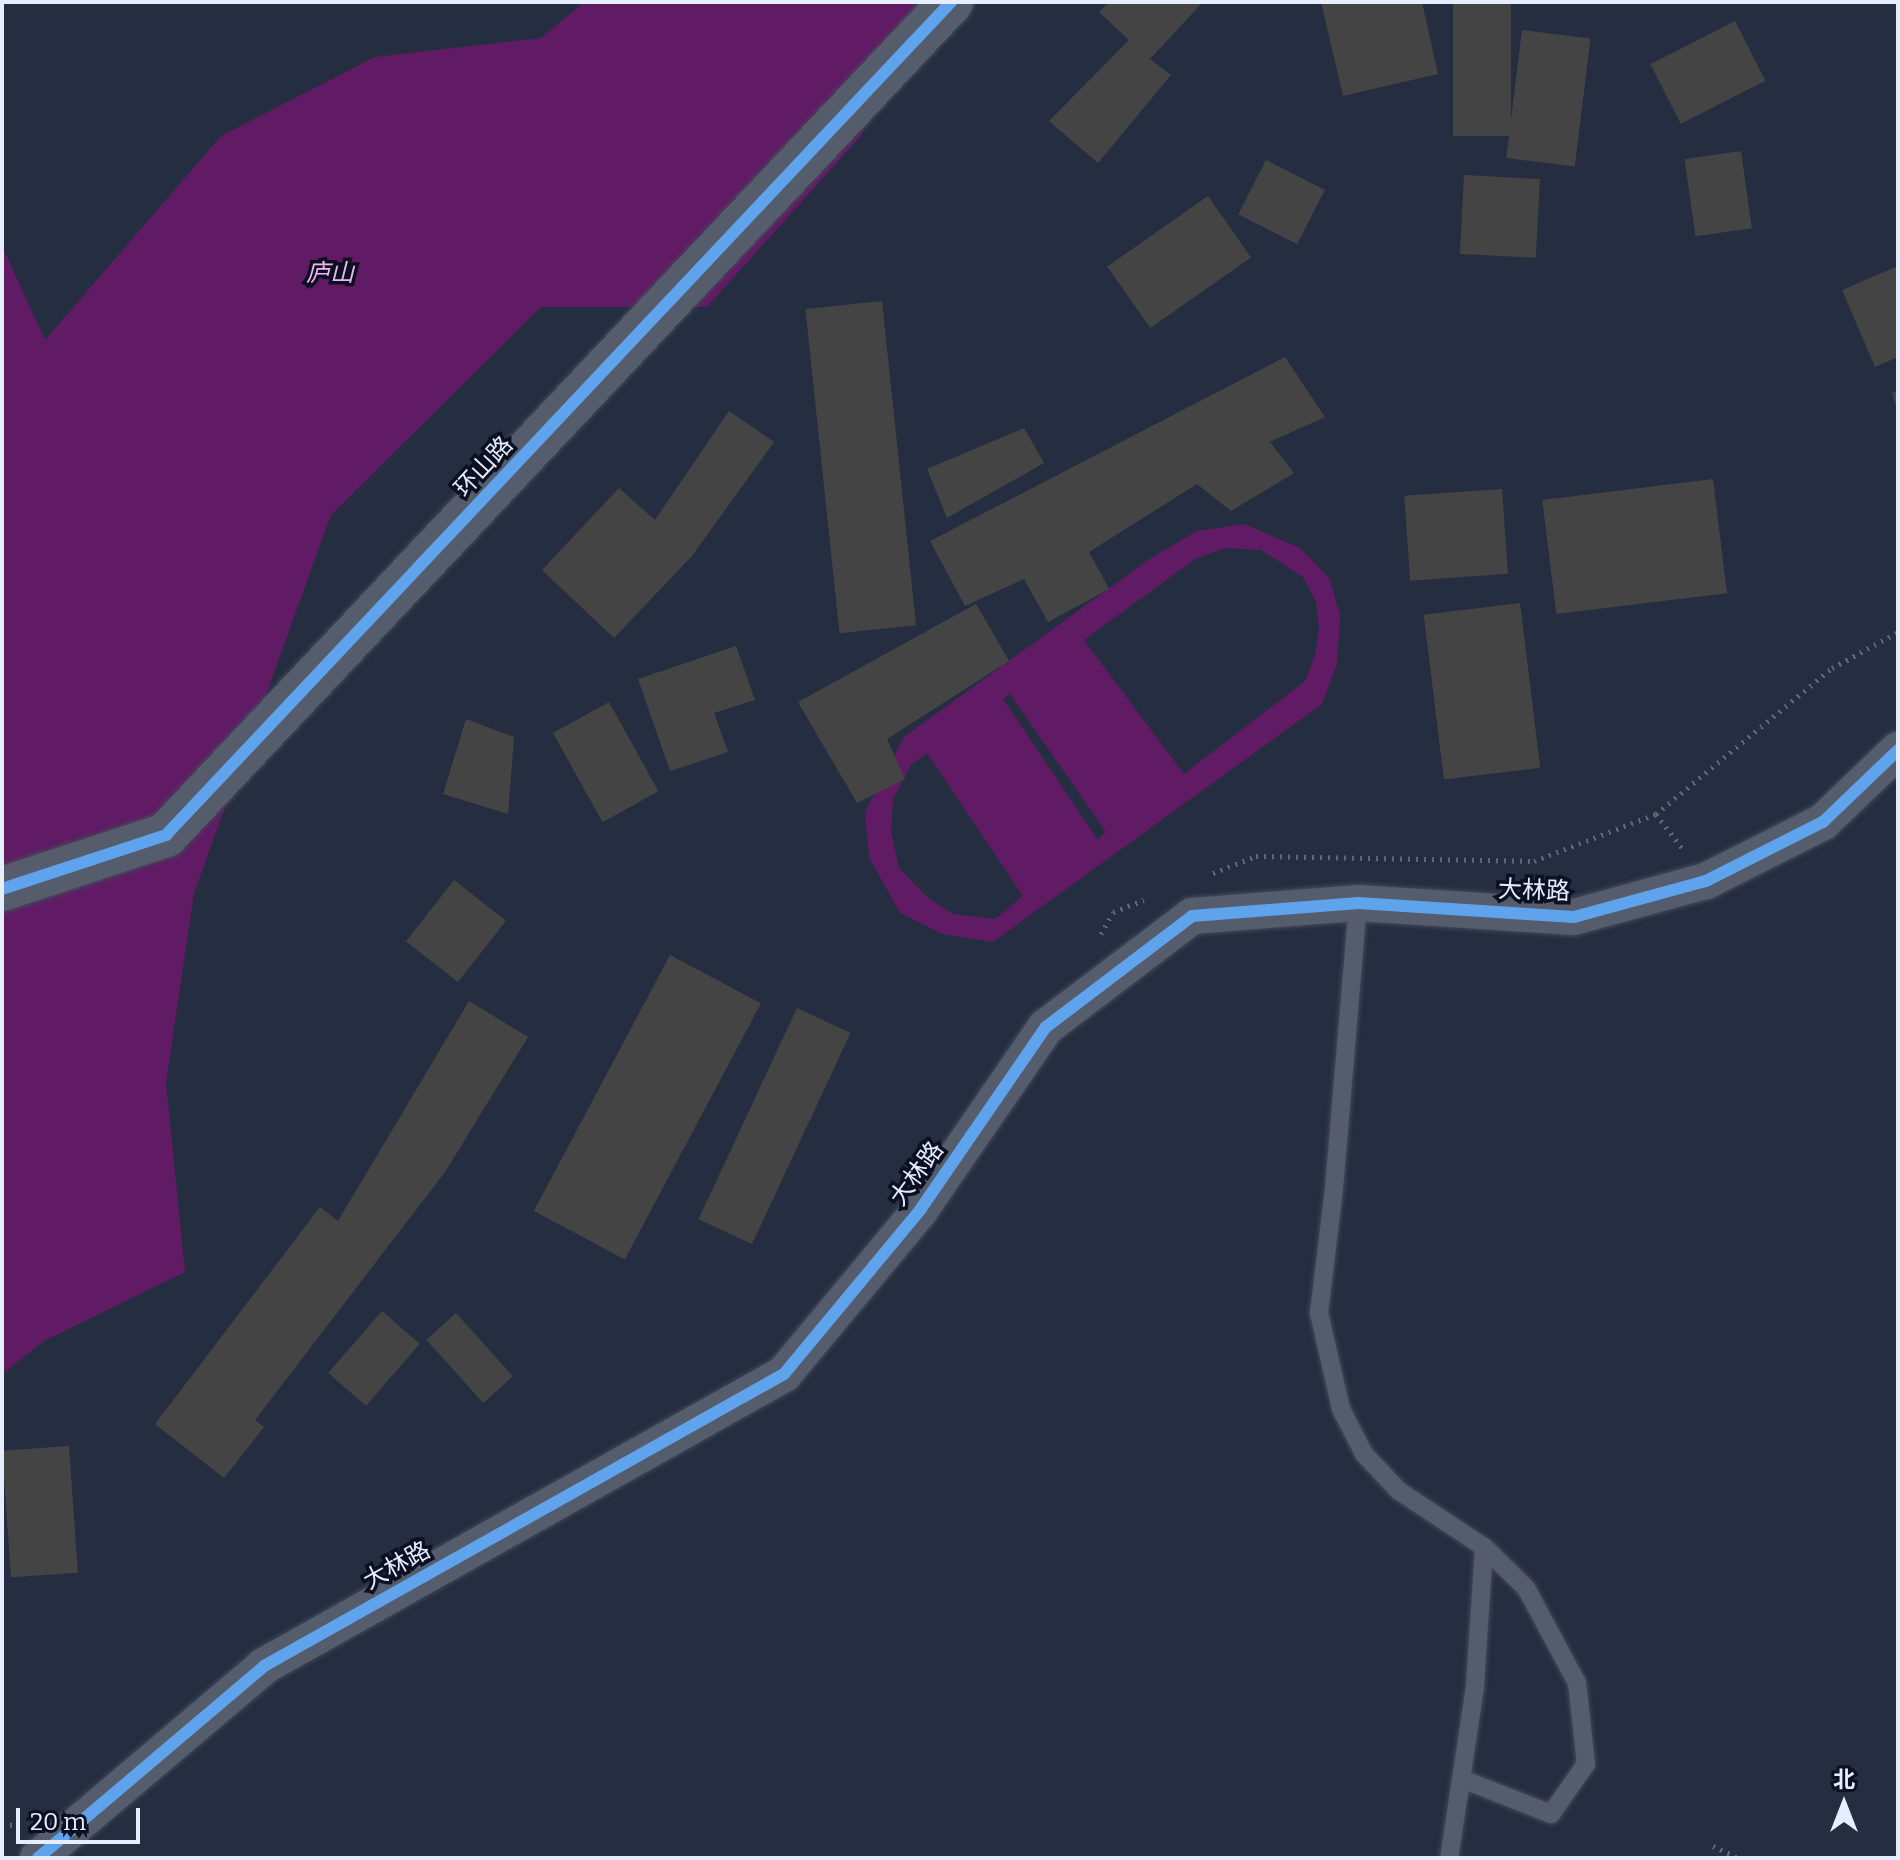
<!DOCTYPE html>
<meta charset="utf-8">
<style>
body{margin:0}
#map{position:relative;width:1900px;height:1860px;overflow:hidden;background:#252d41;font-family:Bitter,"Noto Sans SC",serif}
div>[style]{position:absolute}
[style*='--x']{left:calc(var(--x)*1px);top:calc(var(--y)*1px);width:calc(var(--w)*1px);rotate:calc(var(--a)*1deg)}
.green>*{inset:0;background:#611b65}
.building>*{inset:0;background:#444445;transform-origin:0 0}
.path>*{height:5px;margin-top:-2.5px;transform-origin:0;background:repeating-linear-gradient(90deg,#616775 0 2px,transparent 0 8px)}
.roads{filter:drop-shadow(0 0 2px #444959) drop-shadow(0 0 2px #444959)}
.service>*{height:18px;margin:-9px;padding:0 9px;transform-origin:9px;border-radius:9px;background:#555c6c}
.minor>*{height:36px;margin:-18px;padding:0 18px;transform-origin:18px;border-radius:18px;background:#555c6c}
.tertiary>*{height:44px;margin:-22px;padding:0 22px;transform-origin:22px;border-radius:22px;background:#555c6c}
.cycleway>*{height:12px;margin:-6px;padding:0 6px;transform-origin:6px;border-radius:6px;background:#60a3ed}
span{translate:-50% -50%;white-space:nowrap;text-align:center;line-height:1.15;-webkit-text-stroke:7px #0b1122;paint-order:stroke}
.park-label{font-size:24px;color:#f4b4f2;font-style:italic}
.street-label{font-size:24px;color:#e6edfc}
.frame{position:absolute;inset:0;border:4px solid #e6edfc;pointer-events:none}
.north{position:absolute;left:1804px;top:1764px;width:80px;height:80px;-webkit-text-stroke:6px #0b1122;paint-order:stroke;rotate:0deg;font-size:22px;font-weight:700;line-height:32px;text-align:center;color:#e6edfc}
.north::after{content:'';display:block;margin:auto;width:28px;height:36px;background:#e6edfc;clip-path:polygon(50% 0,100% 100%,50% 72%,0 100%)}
.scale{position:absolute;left:16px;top:1808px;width:124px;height:36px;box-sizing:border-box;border:4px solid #e6edfc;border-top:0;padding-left:10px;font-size:24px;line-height:28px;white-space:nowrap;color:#e6edfc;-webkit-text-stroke:6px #0b1122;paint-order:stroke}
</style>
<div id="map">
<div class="green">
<div style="clip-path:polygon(584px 2px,917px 2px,861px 136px,707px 307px,541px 307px,331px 515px,194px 893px,166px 1083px,185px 1272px,44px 1341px,2px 1374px,2px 246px,45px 340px,221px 136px,375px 57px,541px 38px)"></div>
<div style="clip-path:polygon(evenodd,1244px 524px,1300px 548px,1330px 579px,1340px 616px,1337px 664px,1322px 704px,993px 942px,942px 934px,900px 913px,869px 857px,865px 812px,904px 737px,1151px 558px,1197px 531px,1244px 524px,1225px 548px,1261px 550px,1303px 577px,1316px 602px,1319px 628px,1315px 655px,1305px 681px,1184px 774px,1084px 640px,1195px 559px,1225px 548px,1244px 524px,1010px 694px,1106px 832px,1098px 840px,1003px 699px,1010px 694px,1244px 524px,927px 753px,1023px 896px,995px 919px,953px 914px,927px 897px,899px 868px,891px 832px,893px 799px,911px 765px,927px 753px)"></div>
</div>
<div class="building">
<div style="clip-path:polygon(1109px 2px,1203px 2px,1150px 59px,1171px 75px,1098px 163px,1049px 121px,1129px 40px,1099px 12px)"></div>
<div style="clip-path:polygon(1321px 2px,1422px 2px,1438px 74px,1343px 96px)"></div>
<div style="left:1453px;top:2px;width:58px;height:134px"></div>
<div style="left:1735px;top:21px;width:67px;height:95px;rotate:63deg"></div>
<div style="left:1522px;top:30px;width:69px;height:129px;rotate:7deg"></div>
<div style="left:1741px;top:151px;width:78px;height:57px;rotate:82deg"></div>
<div style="left:1266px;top:160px;width:66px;height:61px;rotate:27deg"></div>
<div style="left:1464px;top:175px;width:76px;height:79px;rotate:3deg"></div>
<div style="left:1208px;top:196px;width:75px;height:123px;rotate:55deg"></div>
<div style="clip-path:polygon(1898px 266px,1898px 357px,1875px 367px,1842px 290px)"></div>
<div style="left:882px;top:301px;width:326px;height:77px;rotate:84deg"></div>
<div style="clip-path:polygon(1285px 357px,1325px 417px,1270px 442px,1294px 473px,1231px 511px,1197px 484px,1089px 552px,1109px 589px,1048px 622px,1024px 579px,965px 606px,930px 541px)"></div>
<div style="clip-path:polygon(1898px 391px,1898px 410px,1897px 410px,1892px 393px)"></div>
<div style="clip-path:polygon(729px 411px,774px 442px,692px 556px,614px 638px,542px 570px,619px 488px,655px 520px)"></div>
<div style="clip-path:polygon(1024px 428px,1044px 463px,947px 518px,927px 469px)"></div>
<div style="left:1713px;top:479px;width:115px;height:172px;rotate:83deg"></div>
<div style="left:1502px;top:489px;width:85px;height:98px;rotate:86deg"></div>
<div style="left:1520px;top:603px;width:166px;height:97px;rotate:83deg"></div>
<div style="clip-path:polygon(976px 604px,1009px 661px,887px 739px,905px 779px,857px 803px,798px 702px)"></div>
<div style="clip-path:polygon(736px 646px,755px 700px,714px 713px,728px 752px,670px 771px,638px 679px)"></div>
<div style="left:609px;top:702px;width:102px;height:64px;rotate:61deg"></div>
<div style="clip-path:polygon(466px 719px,514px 737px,508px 814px,443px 794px)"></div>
<div style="left:454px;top:880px;width:66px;height:78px;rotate:38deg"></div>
<div style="left:670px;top:955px;width:103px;height:290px;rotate:28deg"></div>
<div style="clip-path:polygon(469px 1001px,528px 1037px,445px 1172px,255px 1420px,264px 1427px,224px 1478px,155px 1424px,320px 1207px,338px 1221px)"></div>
<div style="left:797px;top:1008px;width:59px;height:233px;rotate:25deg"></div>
<div style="left:382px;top:1311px;width:50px;height:82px;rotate:41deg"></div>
<div style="left:456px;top:1313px;width:85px;height:40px;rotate:48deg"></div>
<div style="left:69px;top:1446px;width:127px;height:67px;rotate:86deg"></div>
</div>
<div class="path">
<div style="--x:1656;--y:814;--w:43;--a:52.6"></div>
<div style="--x:1213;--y:873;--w:46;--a:-21.6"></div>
<div style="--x:1256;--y:856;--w:278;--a:1"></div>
<div style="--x:1534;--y:861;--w:131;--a:-21.1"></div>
<div style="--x:1656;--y:814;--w:229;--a:-39.7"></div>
<div style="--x:1832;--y:668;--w:75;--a:-28.6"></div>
<div style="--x:1101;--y:934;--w:25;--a:-61"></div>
<div style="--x:1113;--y:912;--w:33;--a:-21"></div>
<div style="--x:2;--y:1826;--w:13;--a:-9"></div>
<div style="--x:1713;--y:1846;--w:29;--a:25"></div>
</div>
<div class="roads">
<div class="service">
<div style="--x:1358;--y:903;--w:287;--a:94.8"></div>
<div style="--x:1334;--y:1189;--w:125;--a:96.9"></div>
<div style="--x:1319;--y:1313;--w:98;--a:77.1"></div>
<div style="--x:1341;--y:1409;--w:51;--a:62.9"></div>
<div style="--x:1364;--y:1454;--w:51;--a:46.6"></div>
<div style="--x:1399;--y:1491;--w:102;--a:33.4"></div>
<div style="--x:1484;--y:1547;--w:140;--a:93.7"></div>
<div style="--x:1475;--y:1687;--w:173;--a:98.6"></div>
<div style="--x:1462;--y:1779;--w:96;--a:21.5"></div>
<div style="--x:1551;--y:1814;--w:61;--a:-55"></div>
<div style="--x:1586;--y:1764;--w:81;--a:-96.3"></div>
<div style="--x:1577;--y:1683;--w:108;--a:-118.2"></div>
<div style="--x:1526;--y:1588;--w:59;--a:-135.7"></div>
</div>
<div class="minor">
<div style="--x:38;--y:1858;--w:297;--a:-40.3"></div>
<div style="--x:264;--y:1666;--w:596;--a:-29.32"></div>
<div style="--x:784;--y:1374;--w:213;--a:-50.3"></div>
<div style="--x:920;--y:1210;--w:222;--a:-55.5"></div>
<div style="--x:1046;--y:1027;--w:183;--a:-37.2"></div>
<div style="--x:1192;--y:916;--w:167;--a:-4.5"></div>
<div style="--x:1358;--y:903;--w:216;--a:3.7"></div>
<div style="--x:1574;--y:917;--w:137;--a:-15.3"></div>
<div style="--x:1706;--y:881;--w:131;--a:-26.8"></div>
<div style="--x:1823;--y:822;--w:104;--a:-43.8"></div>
</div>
<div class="tertiary">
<div style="--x:2;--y:889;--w:173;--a:-18.2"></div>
<div style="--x:166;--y:835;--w:1145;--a:-46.7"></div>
</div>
</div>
<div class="cycleway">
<div style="--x:2;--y:889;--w:173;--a:-18.2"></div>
<div style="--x:166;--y:835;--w:1145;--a:-46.7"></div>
<div style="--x:38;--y:1858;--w:297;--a:-40.3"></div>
<div style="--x:264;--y:1666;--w:596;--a:-29.32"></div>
<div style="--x:784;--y:1374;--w:213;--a:-50.3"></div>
<div style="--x:920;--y:1210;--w:222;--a:-55.5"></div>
<div style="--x:1046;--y:1027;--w:183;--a:-37.2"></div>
<div style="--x:1192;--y:916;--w:167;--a:-4.5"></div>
<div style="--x:1358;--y:903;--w:216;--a:3.7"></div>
<div style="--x:1574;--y:917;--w:137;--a:-15.3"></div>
<div style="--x:1706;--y:881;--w:131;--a:-26.8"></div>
<div style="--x:1823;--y:822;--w:104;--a:-43.8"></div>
</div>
<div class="park-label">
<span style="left:330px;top:274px">庐山</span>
</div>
<div class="street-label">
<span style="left:484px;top:467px;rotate:-47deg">环山路</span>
<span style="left:1534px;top:891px;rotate:2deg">大林路</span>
<span style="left:917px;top:1174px;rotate:-54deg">大林路</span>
<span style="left:397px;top:1566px;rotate:-29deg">大林路</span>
</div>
<div class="frame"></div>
<div class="north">北</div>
<div class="scale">20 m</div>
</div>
